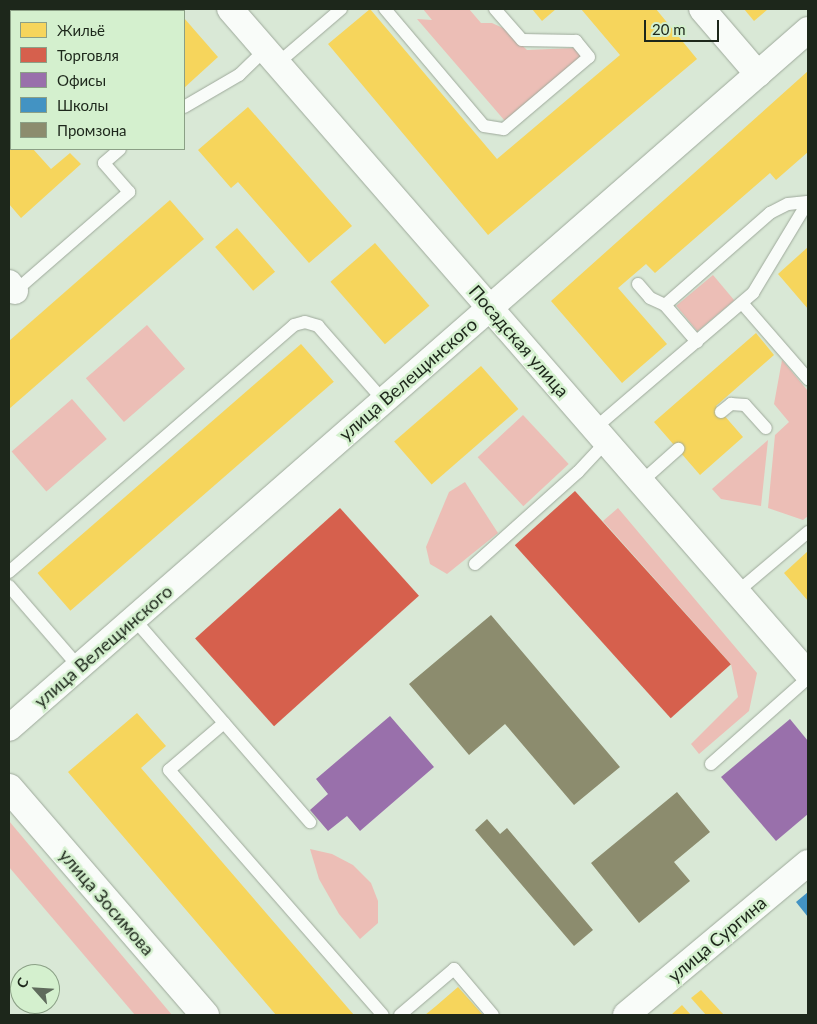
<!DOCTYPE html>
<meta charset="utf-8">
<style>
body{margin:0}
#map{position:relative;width:817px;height:1024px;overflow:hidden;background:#d9e8d6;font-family:Lato,sans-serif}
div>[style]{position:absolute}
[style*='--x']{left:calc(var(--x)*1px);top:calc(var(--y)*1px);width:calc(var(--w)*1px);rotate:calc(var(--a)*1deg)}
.green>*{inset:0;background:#ecbeb6;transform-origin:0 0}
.homes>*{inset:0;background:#f6d55c;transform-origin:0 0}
.shops>*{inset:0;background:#d6604d;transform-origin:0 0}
.offices>*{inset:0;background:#9970ab}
.schools>*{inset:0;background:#4393c3}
.industry>*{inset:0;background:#8c8c6e}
.roads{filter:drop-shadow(0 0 1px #9ea99b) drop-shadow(0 0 1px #9ea99b)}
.service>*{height:12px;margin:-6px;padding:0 6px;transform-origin:6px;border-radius:6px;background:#f9fcf9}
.minor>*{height:26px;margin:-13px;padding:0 13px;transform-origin:13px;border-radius:13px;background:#f9fcf9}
.secondary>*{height:28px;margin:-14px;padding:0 14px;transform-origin:14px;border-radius:14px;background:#f9fcf9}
span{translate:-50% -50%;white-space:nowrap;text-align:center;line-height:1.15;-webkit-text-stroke:5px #d4f0ce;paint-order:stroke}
.street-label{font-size:18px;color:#1d271b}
.frame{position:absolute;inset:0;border:10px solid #1d271b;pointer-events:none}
.legend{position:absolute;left:10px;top:10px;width:175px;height:140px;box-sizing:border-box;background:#d4f0ce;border:1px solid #8ba086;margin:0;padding:6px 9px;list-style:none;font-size:15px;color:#1d271b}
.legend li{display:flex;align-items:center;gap:10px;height:25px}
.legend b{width:25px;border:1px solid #8ba086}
.north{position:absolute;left:10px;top:964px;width:50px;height:50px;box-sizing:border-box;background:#d4f0ce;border:1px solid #8ba086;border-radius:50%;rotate:296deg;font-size:14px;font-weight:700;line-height:20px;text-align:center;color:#1d271b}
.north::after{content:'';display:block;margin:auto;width:18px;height:22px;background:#5f6b5c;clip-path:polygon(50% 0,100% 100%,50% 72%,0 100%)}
.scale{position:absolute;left:644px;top:20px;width:75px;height:22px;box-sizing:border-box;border:2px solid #1d271b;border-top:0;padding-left:6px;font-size:15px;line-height:18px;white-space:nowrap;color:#1d271b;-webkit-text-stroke:4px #d4f0ce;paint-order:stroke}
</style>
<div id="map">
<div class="green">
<div style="clip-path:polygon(9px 9px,41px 9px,43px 11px,11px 11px,11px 74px,9px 71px)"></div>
<div style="clip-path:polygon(423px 9px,469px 9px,481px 23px,492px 23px,505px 29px,527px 50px,575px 48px,582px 56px,505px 121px,417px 19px,432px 20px)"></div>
<div style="left:713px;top:275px;width:33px;height:48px;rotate:50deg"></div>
<div style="left:147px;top:325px;width:58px;height:81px;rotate:49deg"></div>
<div style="clip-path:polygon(782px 360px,808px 391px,808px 516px,803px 520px,768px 508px,775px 435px,789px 422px,774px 404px)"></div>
<div style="left:72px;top:399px;width:53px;height:80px;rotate:49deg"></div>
<div style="left:523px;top:415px;width:67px;height:62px;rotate:47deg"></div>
<div style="clip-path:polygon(768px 440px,761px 506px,721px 499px,712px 489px)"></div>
<div style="clip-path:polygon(465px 482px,498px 533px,447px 574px,430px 564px,426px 547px,449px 492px)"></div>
<div style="clip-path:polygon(618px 508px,757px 673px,749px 711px,699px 754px,691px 744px,738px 697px,731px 664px,603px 521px)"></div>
<div style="clip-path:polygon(9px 821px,172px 1015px,135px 1015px,9px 867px)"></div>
<div style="clip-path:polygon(310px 849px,332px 854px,353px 865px,371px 883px,378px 901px,378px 923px,360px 939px,339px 914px,319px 879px)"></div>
</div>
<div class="homes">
<div style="left:109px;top:9px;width:66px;height:3px"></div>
<div style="clip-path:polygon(370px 9px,497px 159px,620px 55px,581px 9px,656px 9px,697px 59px,488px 235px,328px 44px)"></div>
<div style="clip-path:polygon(532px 9px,556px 9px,542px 21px)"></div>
<div style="clip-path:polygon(744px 9px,768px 9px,754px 21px)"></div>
<div style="clip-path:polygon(184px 18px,218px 57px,184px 88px)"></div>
<div style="clip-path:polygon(808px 71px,808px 152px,776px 180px,770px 173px,655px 273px,646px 264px,618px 288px,667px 344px,622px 383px,551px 301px)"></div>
<div style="clip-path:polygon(248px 107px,352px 226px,309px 263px,238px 182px,231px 188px,198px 150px)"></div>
<div style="clip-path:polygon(11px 127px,11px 149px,33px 149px,51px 169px,70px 153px,81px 164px,21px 218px,9px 204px,9px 130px)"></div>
<div style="clip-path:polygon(170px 200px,204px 239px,9px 409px,9px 341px)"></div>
<div style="left:237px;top:228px;width:58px;height:29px;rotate:49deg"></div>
<div style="left:375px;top:243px;width:83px;height:59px;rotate:49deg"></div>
<div style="clip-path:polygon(808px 247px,808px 309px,778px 274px)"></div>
<div style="clip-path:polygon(756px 333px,774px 355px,716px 406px,743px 437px,700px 475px,654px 422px)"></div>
<div style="left:301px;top:344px;width:50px;height:349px;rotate:49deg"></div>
<div style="left:481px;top:366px;width:57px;height:115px;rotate:49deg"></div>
<div style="clip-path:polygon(808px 551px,808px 601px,784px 573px)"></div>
<div style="clip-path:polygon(137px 713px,166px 746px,141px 768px,354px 1015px,276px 1015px,68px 772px)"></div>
<div style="clip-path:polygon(458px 987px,483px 1015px,425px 1015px,436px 1006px)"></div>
<div style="clip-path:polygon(701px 990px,724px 1015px,706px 1015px,691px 998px)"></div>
<div style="clip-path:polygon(682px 1005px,691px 1015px,671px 1015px)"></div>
</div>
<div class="shops">
<div style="left:575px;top:491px;width:233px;height:81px;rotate:48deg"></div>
<div style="left:340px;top:508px;width:118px;height:195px;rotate:48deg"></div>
</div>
<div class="offices">
<div style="clip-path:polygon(390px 716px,434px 767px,360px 831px,347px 816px,328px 831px,310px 810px,328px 794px,316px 779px)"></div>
<div style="clip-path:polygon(790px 719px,808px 741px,808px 814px,776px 841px,721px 777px)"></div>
</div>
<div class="schools">
<div style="clip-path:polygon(808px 892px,808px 917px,796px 902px)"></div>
</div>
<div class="industry">
<div style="clip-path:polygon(491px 615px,620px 767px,574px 805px,505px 724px,469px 755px,409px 684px)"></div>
<div style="clip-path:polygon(677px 792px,710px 832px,674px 862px,690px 881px,639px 923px,591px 863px)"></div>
<div style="clip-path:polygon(487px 819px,500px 834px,507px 828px,593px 930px,574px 946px,475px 830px)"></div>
</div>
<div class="roads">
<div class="service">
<div style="--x:79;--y:9;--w:3;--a:45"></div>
<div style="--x:385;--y:9;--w:153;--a:49.8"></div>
<div style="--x:484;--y:126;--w:20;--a:9"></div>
<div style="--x:504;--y:129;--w:111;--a:-40.3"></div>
<div style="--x:589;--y:57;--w:21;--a:-129"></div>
<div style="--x:576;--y:41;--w:54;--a:-178.9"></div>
<div style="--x:522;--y:40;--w:41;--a:-131.1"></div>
<div style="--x:278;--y:63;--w:83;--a:-40.6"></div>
<div style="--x:184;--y:107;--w:64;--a:-30.2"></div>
<div style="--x:239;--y:75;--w:37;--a:-44"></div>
<div style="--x:638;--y:284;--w:18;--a:49"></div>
<div style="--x:650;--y:298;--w:17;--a:25"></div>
<div style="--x:665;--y:305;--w:49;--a:49.1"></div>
<div style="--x:13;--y:293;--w:154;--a:-41"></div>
<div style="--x:129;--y:192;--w:38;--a:-131"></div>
<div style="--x:104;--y:163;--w:21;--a:-41"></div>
<div style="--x:742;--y:303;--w:101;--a:49"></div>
<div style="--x:665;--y:305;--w:140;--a:-41.2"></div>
<div style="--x:770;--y:213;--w:20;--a:-27"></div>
<div style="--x:788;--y:204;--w:19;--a:-6"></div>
<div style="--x:721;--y:412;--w:13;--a:-39"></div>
<div style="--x:731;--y:404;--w:14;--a:4"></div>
<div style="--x:745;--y:405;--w:31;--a:48"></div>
<div style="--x:595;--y:428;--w:208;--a:-40.5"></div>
<div style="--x:753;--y:293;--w:106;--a:-58.9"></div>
<div style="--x:641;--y:482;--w:50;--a:-41.7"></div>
<div style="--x:475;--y:564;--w:138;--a:-41.8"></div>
<div style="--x:578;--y:472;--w:41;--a:-47"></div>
<div style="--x:9;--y:572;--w:377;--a:-40.9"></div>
<div style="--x:294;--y:325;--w:11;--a:-15"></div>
<div style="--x:305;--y:322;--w:14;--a:17"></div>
<div style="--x:318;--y:326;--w:100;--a:48.7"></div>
<div style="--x:9;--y:586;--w:107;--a:49.2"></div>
<div style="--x:737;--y:592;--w:93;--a:-40.2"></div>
<div style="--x:134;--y:619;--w:269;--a:49.1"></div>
<div style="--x:224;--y:723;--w:72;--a:139.5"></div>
<div style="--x:169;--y:770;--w:325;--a:48.9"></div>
<div style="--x:711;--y:764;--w:130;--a:-41.6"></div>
<div style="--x:400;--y:1015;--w:71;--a:-40.4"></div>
<div style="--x:454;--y:969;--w:60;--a:49.7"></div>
</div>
<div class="minor">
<div style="--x:230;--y:9;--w:881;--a:49"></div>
<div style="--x:702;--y:9;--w:86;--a:49.3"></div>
<div style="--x:9;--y:283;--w:10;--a:53"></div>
<div style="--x:9;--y:728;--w:1061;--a:-41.14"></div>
<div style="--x:626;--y:1015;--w:237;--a:-39.9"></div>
</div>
<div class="secondary">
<div style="--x:9;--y:788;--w:300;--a:49.2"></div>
</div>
</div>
<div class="street-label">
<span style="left:519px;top:341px;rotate:49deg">Посадская улица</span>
<span style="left:408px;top:379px;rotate:-41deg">улица Велещинского</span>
<span style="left:103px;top:646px;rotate:-41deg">улица Велещинского</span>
<span style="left:107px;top:902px;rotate:49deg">улица Зосимова</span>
<span style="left:717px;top:939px;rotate:-40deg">улица Сургина</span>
</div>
<div class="frame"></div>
<ul class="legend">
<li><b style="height:14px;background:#f6d55c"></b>Жильё</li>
<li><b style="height:14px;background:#d6604d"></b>Торговля</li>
<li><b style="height:14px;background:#9970ab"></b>Офисы</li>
<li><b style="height:14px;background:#4393c3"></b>Школы</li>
<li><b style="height:14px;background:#8c8c6e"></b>Промзона</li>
</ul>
<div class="north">С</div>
<div class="scale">20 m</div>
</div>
